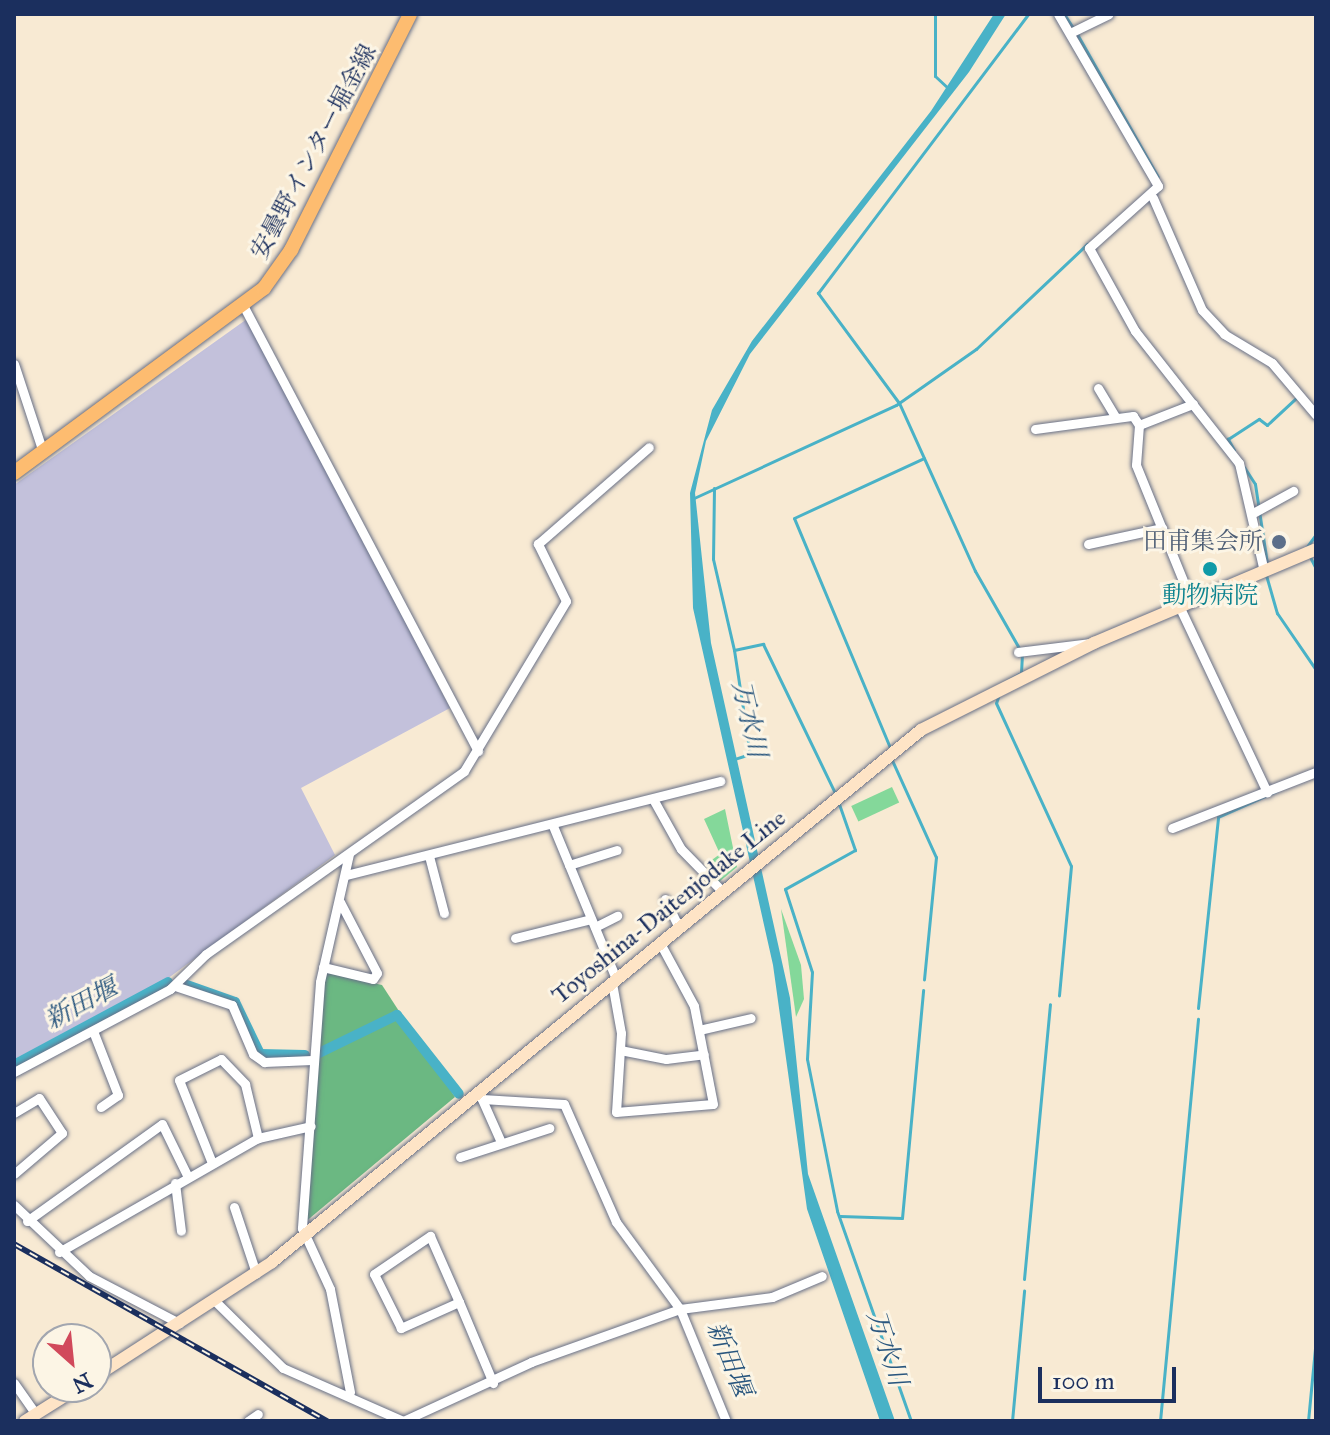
<!DOCTYPE html>
<meta charset="utf-8">
<style>
body{margin:0}
#map{position:relative;width:1330px;height:1435px;overflow:hidden;background:#f8ead3;font-family:"IM FELL Great Primer","Noto Serif JP",serif}
div>[style]{position:absolute}
[style*='--x']{left:calc(var(--x)*1px);top:calc(var(--y)*1px);width:calc(var(--w)*1px);rotate:calc(var(--a)*1deg)}
.industrial>*{inset:0;background:#c3c1db}
.green>*{inset:0;background:#84d89a;transform-origin:0 0}
.forest>*{inset:0;background:#6bb882}
.water>*{inset:0;background:#49b2c7}
.stream>*{height:3px;margin:-1.5px;padding:0 1.5px;transform-origin:1.5px;border-radius:1.5px;background:#49b2c7}
.canal>*{height:10px;margin:-5px;padding:0 5px;transform-origin:5px;border-radius:5px;background:#49b2c7}
.roads{filter:drop-shadow(0 0 2px #687087) drop-shadow(0 0 2px #687087)}
.street>*{height:9px;margin:-4.5px;padding:0 4.5px;transform-origin:4.5px;border-radius:4.5px;background:#fff}
.secondary>*{height:12px;margin:-6px;padding:0 6px;transform-origin:6px;border-radius:6px;background:#fee4c6}
.primary>*{height:14px;margin:-7px;padding:0 7px;transform-origin:7px;border-radius:7px;background:#fdbc70}
.rail>*{height:6px;margin-top:-3px;transform-origin:0;background:repeating-linear-gradient(90deg,#fcf5e5 0 9px,#1b2f5e 0 18px);box-sizing:border-box;border-block:2px solid #1b2f5e}
.dots>*{width:22px;height:22px;translate:-50% -50%;box-sizing:border-box;border:4px solid #fcf5e5;border-radius:50%}
span{translate:-50% -50%;white-space:nowrap;text-align:center;line-height:1.15;-webkit-text-stroke:6px #fcf5e5;paint-order:stroke}
.street-label{font-size:24px;color:#1b2f5e}
.service-label{font-size:24px;color:#4e5e75}
.right{translate:-100% -50%;text-align:right}
.culture-label{font-size:24px;color:#0d838f}
.water-label{font-size:26px;color:#29567e;font-style:italic}
.frame{position:absolute;inset:0;border:16px solid #1b2f5e;pointer-events:none}
.north{position:absolute;left:32px;top:1323px;width:80px;height:80px;box-sizing:border-box;background:#fcf5e5;border:2px solid #a2a6af;border-radius:50%;rotate:153deg;font-size:22px;font-weight:700;line-height:32px;text-align:center;color:#1b2f5e}
.north::after{content:'';display:block;margin:auto;width:28px;height:36px;background:#d1495b;clip-path:polygon(50% 0,100% 100%,50% 72%,0 100%)}
.scale{position:absolute;left:1038px;top:1367px;width:138px;height:36px;box-sizing:border-box;border:4px solid #1b2f5e;border-top:0;padding-left:10px;font-size:24px;line-height:28px;white-space:nowrap;color:#1b2f5e;-webkit-text-stroke:6px #fcf5e5;paint-order:stroke}
</style>
<div id="map">
<div class="industrial">
<div style="clip-path:polygon(247px 319px,450px 708px,301px 788px,335px 855px,163px 982px,14px 1061px,14px 485px)"></div>
</div>
<div class="green">
<div style="left:892px;top:787px;width:17px;height:45px;rotate:65deg"></div>
<div style="clip-path:polygon(725px 809px,737px 867px,719px 882px,705px 865px,720px 854px,704px 819px)"></div>
<div style="clip-path:polygon(781px 909px,801px 965px,804px 999px,796px 1017px)"></div>
</div>
<div class="forest">
<div style="clip-path:polygon(324px 972px,382px 985px,455px 1097px,304px 1223px)"></div>
</div>
<div class="water">
<div style="clip-path:polygon(994px 14px,1006px 14px,969px 72px,750px 354px,706px 441px,695px 493px,711px 643px,790px 998px,808px 1174px,895px 1421px,880px 1421px,807px 1209px,773px 965px,693px 608px,690px 493px,712px 410px,752px 341px,931px 111px)"></div>
</div>
<div class="stream">
<div style="--x:935;--y:14;--w:62;--a:90"></div>
<div style="--x:935;--y:76;--w:18;--a:43"></div>
<div style="--x:1064;--y:14;--w:17;--a:57"></div>
<div style="--x:1077;--y:34;--w:164;--a:60.5"></div>
<div style="--x:1234;--y:450;--w:13;--a:-119"></div>
<div style="--x:1228;--y:439;--w:37;--a:-33"></div>
<div style="--x:1259;--y:419;--w:10;--a:37"></div>
<div style="--x:1267;--y:425;--w:41;--a:-43"></div>
<div style="--x:1244;--y:467;--w:20;--a:57"></div>
<div style="--x:1255;--y:484;--w:80;--a:81.4"></div>
<div style="--x:714;--y:488;--w:71;--a:90.8"></div>
<div style="--x:713;--y:559;--w:93;--a:77"></div>
<div style="--x:734;--y:650;--w:30;--a:-12"></div>
<div style="--x:763;--y:644;--w:165;--a:64.2"></div>
<div style="--x:694;--y:498;--w:222;--a:-24.7"></div>
<div style="--x:896;--y:405;--w:98;--a:-35"></div>
<div style="--x:976;--y:349;--w:153;--a:-43.4"></div>
<div style="--x:1306;--y:548;--w:17;--a:-54"></div>
<div style="--x:1309;--y:555;--w:16;--a:63"></div>
<div style="--x:1266;--y:575;--w:40;--a:74"></div>
<div style="--x:1277;--y:613;--w:69;--a:55.6"></div>
<div style="--x:1019;--y:648;--w:89;--a:-119.7"></div>
<div style="--x:975;--y:571;--w:184;--a:-114.3"></div>
<div style="--x:899;--y:403;--w:137;--a:-126.4"></div>
<div style="--x:818;--y:293;--w:349;--a:-53"></div>
<div style="--x:734;--y:650;--w:105;--a:81.3"></div>
<div style="--x:750;--y:754;--w:16;--a:162"></div>
<div style="--x:1003;--y:683;--w:21;--a:-29"></div>
<div style="--x:1021;--y:673;--w:17;--a:-87"></div>
<div style="--x:999;--y:694;--w:9;--a:108"></div>
<div style="--x:996;--y:703;--w:179;--a:65.3"></div>
<div style="--x:1071;--y:866;--w:130;--a:95.3"></div>
<div style="--x:891;--y:750;--w:251;--a:-112.7"></div>
<div style="--x:794;--y:518;--w:143;--a:-24.8"></div>
<div style="--x:891;--y:758;--w:109;--a:65.6"></div>
<div style="--x:936;--y:857;--w:123;--a:95.6"></div>
<div style="--x:839;--y:804;--w:49;--a:70.8"></div>
<div style="--x:855;--y:850;--w:80;--a:150.9"></div>
<div style="--x:785;--y:889;--w:87;--a:72"></div>
<div style="--x:812;--y:972;--w:87;--a:93.3"></div>
<div style="--x:807;--y:1059;--w:155;--a:78.8"></div>
<div style="--x:837;--y:1211;--w:223;--a:70.6"></div>
<div style="--x:1198;--y:1008;--w:192;--a:-84"></div>
<div style="--x:1218;--y:817;--w:64;--a:-24.1"></div>
<div style="--x:840;--y:1216;--w:62;--a:1.8"></div>
<div style="--x:902;--y:1218;--w:229;--a:-84.7"></div>
<div style="--x:1024;--y:1279;--w:276;--a:-84.6"></div>
<div style="--x:1012;--y:1421;--w:131;--a:-84.7"></div>
<div style="--x:1160;--y:1421;--w:404;--a:-84.6"></div>
<div style="--x:1308;--y:1421;--w:83;--a:-84.5"></div>
</div>
<div class="canal">
<div style="--x:184;--y:984;--w:54;--a:19.4"></div>
<div style="--x:235;--y:1002;--w:58;--a:64.3"></div>
<div style="--x:260;--y:1054;--w:45;--a:1.3"></div>
<div style="--x:317;--y:1054;--w:89;--a:-26"></div>
<div style="--x:397;--y:1015;--w:100;--a:51.9"></div>
<div style="--x:14;--y:1065;--w:175;--a:-28.3"></div>
</div>
<div class="roads">
<div class="street">
<div style="--x:1058;--y:14;--w:199;--a:59.8"></div>
<div style="--x:1158;--y:186;--w:93;--a:138.1"></div>
<div style="--x:1089;--y:248;--w:95;--a:61"></div>
<div style="--x:1135;--y:331;--w:168;--a:51.8"></div>
<div style="--x:1239;--y:463;--w:111;--a:77"></div>
<div style="--x:1070;--y:33;--w:43;--a:-26"></div>
<div style="--x:1153;--y:198;--w:122;--a:66.4"></div>
<div style="--x:1202;--y:310;--w:33;--a:47"></div>
<div style="--x:1224;--y:334;--w:56;--a:31.1"></div>
<div style="--x:1272;--y:363;--w:68;--a:49.8"></div>
<div style="--x:244;--y:307;--w:502;--a:62.21"></div>
<div style="--x:14;--y:364;--w:93;--a:71.8"></div>
<div style="--x:1098;--y:388;--w:33;--a:59"></div>
<div style="--x:1139;--y:425;--w:58;--a:-21.3"></div>
<div style="--x:1035;--y:429;--w:99;--a:-7.6"></div>
<div style="--x:1133;--y:416;--w:11;--a:56"></div>
<div style="--x:1139;--y:425;--w:40;--a:94.3"></div>
<div style="--x:1136;--y:465;--w:149;--a:67.9"></div>
<div style="--x:1253;--y:513;--w:46;--a:-28.8"></div>
<div style="--x:1088;--y:544;--w:76;--a:-12.2"></div>
<div style="--x:1180;--y:608;--w:204;--a:64.7"></div>
<div style="--x:1018;--y:652;--w:73;--a:-7.1"></div>
<div style="--x:653;--y:799;--w:57;--a:60.8"></div>
<div style="--x:681;--y:849;--w:60;--a:45.7"></div>
<div style="--x:553;--y:826;--w:165;--a:67.6"></div>
<div style="--x:1172;--y:828;--w:155;--a:-21.3"></div>
<div style="--x:349;--y:854;--w:131;--a:102.8"></div>
<div style="--x:320;--y:982;--w:247;--a:94.2"></div>
<div style="--x:302;--y:1228;--w:67;--a:65.3"></div>
<div style="--x:330;--y:1289;--w:105;--a:79"></div>
<div style="--x:429;--y:856;--w:59;--a:75.3"></div>
<div style="--x:569;--y:865;--w:50;--a:-17.4"></div>
<div style="--x:346;--y:875;--w:386;--a:-14.1"></div>
<div style="--x:665;--y:899;--w:32;--a:64"></div>
<div style="--x:595;--y:927;--w:25;--a:-27"></div>
<div style="--x:515;--y:938;--w:78;--a:-14"></div>
<div style="--x:323;--y:967;--w:51;--a:13.5"></div>
<div style="--x:373;--y:979;--w:7;--a:-56"></div>
<div style="--x:377;--y:973;--w:80;--a:-117.5"></div>
<div style="--x:612;--y:983;--w:51;--a:79.8"></div>
<div style="--x:621;--y:1033;--w:79;--a:93.6"></div>
<div style="--x:616;--y:1112;--w:97;--a:-4.7"></div>
<div style="--x:713;--y:1104;--w:100;--a:-101"></div>
<div style="--x:694;--y:1006;--w:72;--a:-118.4"></div>
<div style="--x:175;--y:986;--w:60;--a:18.4"></div>
<div style="--x:232;--y:1005;--w:53;--a:66.8"></div>
<div style="--x:253;--y:1054;--w:14;--a:36"></div>
<div style="--x:264;--y:1062;--w:48;--a:-2.4"></div>
<div style="--x:699;--y:1030;--w:53;--a:-13"></div>
<div style="--x:93;--y:1031;--w:69;--a:68.7"></div>
<div style="--x:118;--y:1095;--w:21;--a:145"></div>
<div style="--x:620;--y:1050;--w:47;--a:11.1"></div>
<div style="--x:666;--y:1059;--w:38;--a:-7"></div>
<div style="--x:14;--y:1072;--w:177;--a:-28"></div>
<div style="--x:170;--y:989;--w:50;--a:-44.2"></div>
<div style="--x:206;--y:954;--w:316;--a:-35.3"></div>
<div style="--x:464;--y:771;--w:198;--a:-59"></div>
<div style="--x:566;--y:601;--w:64;--a:-116.2"></div>
<div style="--x:538;--y:544;--w:147;--a:-41.1"></div>
<div style="--x:480;--y:1095;--w:49;--a:66"></div>
<div style="--x:482;--y:1099;--w:82;--a:3.5"></div>
<div style="--x:564;--y:1104;--w:129;--a:66.2"></div>
<div style="--x:616;--y:1222;--w:108;--a:53.7"></div>
<div style="--x:680;--y:1309;--w:121;--a:67.7"></div>
<div style="--x:14;--y:1113;--w:29;--a:-31"></div>
<div style="--x:39;--y:1098;--w:42;--a:56.7"></div>
<div style="--x:62;--y:1133;--w:63;--a:139.5"></div>
<div style="--x:460;--y:1157;--w:94;--a:-18"></div>
<div style="--x:212;--y:1163;--w:89;--a:-111.7"></div>
<div style="--x:179;--y:1080;--w:47;--a:-26.6"></div>
<div style="--x:221;--y:1059;--w:35;--a:46"></div>
<div style="--x:245;--y:1084;--w:56;--a:76.5"></div>
<div style="--x:175;--y:1183;--w:48;--a:82.9"></div>
<div style="--x:14;--y:1205;--w:103;--a:43.4"></div>
<div style="--x:89;--y:1276;--w:102;--a:27.6"></div>
<div style="--x:234;--y:1207;--w:70;--a:71.6"></div>
<div style="--x:27;--y:1221;--w:166;--a:-35.7"></div>
<div style="--x:162;--y:1124;--w:57;--a:63.9"></div>
<div style="--x:59;--y:1252;--w:229;--a:-29.8"></div>
<div style="--x:258;--y:1138;--w:54;--a:-12.8"></div>
<div style="--x:214;--y:1300;--w:97;--a:44.6"></div>
<div style="--x:283;--y:1368;--w:131;--a:23.8"></div>
<div style="--x:459;--y:1302;--w:64;--a:155.9"></div>
<div style="--x:401;--y:1328;--w:60;--a:-116.6"></div>
<div style="--x:374;--y:1274;--w:68;--a:-34.2"></div>
<div style="--x:430;--y:1236;--w:72;--a:66.3"></div>
<div style="--x:459;--y:1302;--w:88;--a:67.2"></div>
<div style="--x:14;--y:1383;--w:38;--a:55"></div>
<div style="--x:248;--y:1421;--w:12;--a:-35"></div>
<div style="--x:403;--y:1421;--w:141;--a:-24.7"></div>
<div style="--x:531;--y:1362;--w:158;--a:-19.6"></div>
<div style="--x:680;--y:1309;--w:93;--a:-7.4"></div>
<div style="--x:772;--y:1297;--w:54;--a:-22.8"></div>
</div>
<div class="secondary">
<div style="--x:96;--y:1376;--w:210;--a:-32.9"></div>
<div style="--x:272;--y:1262;--w:839;--a:-39.34"></div>
<div style="--x:921;--y:730;--w:194;--a:-26.7"></div>
<div style="--x:1094;--y:643;--w:241;--a:-22.9"></div>
<div style="--x:25;--y:1421;--w:64;--a:-32.2"></div>
</div>
<div class="primary">
<div style="--x:14;--y:473;--w:311;--a:-36.5"></div>
<div style="--x:264;--y:288;--w:47;--a:-54.6"></div>
<div style="--x:291;--y:250;--w:264;--a:-63.2"></div>
</div>
</div>
<div class="rail">
<div style="--x:14;--y:1244;--w:360;--a:29.5"></div>
</div>
<div class="dots">
<div style="left:1279px;top:542px;background:#5c6f8a"></div>
<div style="left:1210px;top:569px;background:#0f9aa8"></div>
</div>
<div class="street-label">
<span style="left:314px;top:152px;rotate:-62deg">安曇野インター堀金線</span>
<span style="left:669px;top:907px;rotate:-39deg">Toyoshina-Daitenjodake Line</span>
</div>
<div class="service-label">
<span class="right" style="left:1263px;top:542px">田甫集会所</span>
</div>
<div class="culture-label">
<span style="left:1210px;top:596px">動物病院</span>
</div>
<div class="water-label">
<span style="left:749px;top:719px;rotate:77deg">万水川</span>
<span style="left:81px;top:1004px;rotate:-28deg">新田堰</span>
<span style="left:887px;top:1348px;rotate:72deg">万水川</span>
<span style="left:729px;top:1359px;rotate:68deg">新田堰</span>
</div>
<div class="frame"></div>
<div class="north">N</div>
<div class="scale">100 m</div>
</div>
